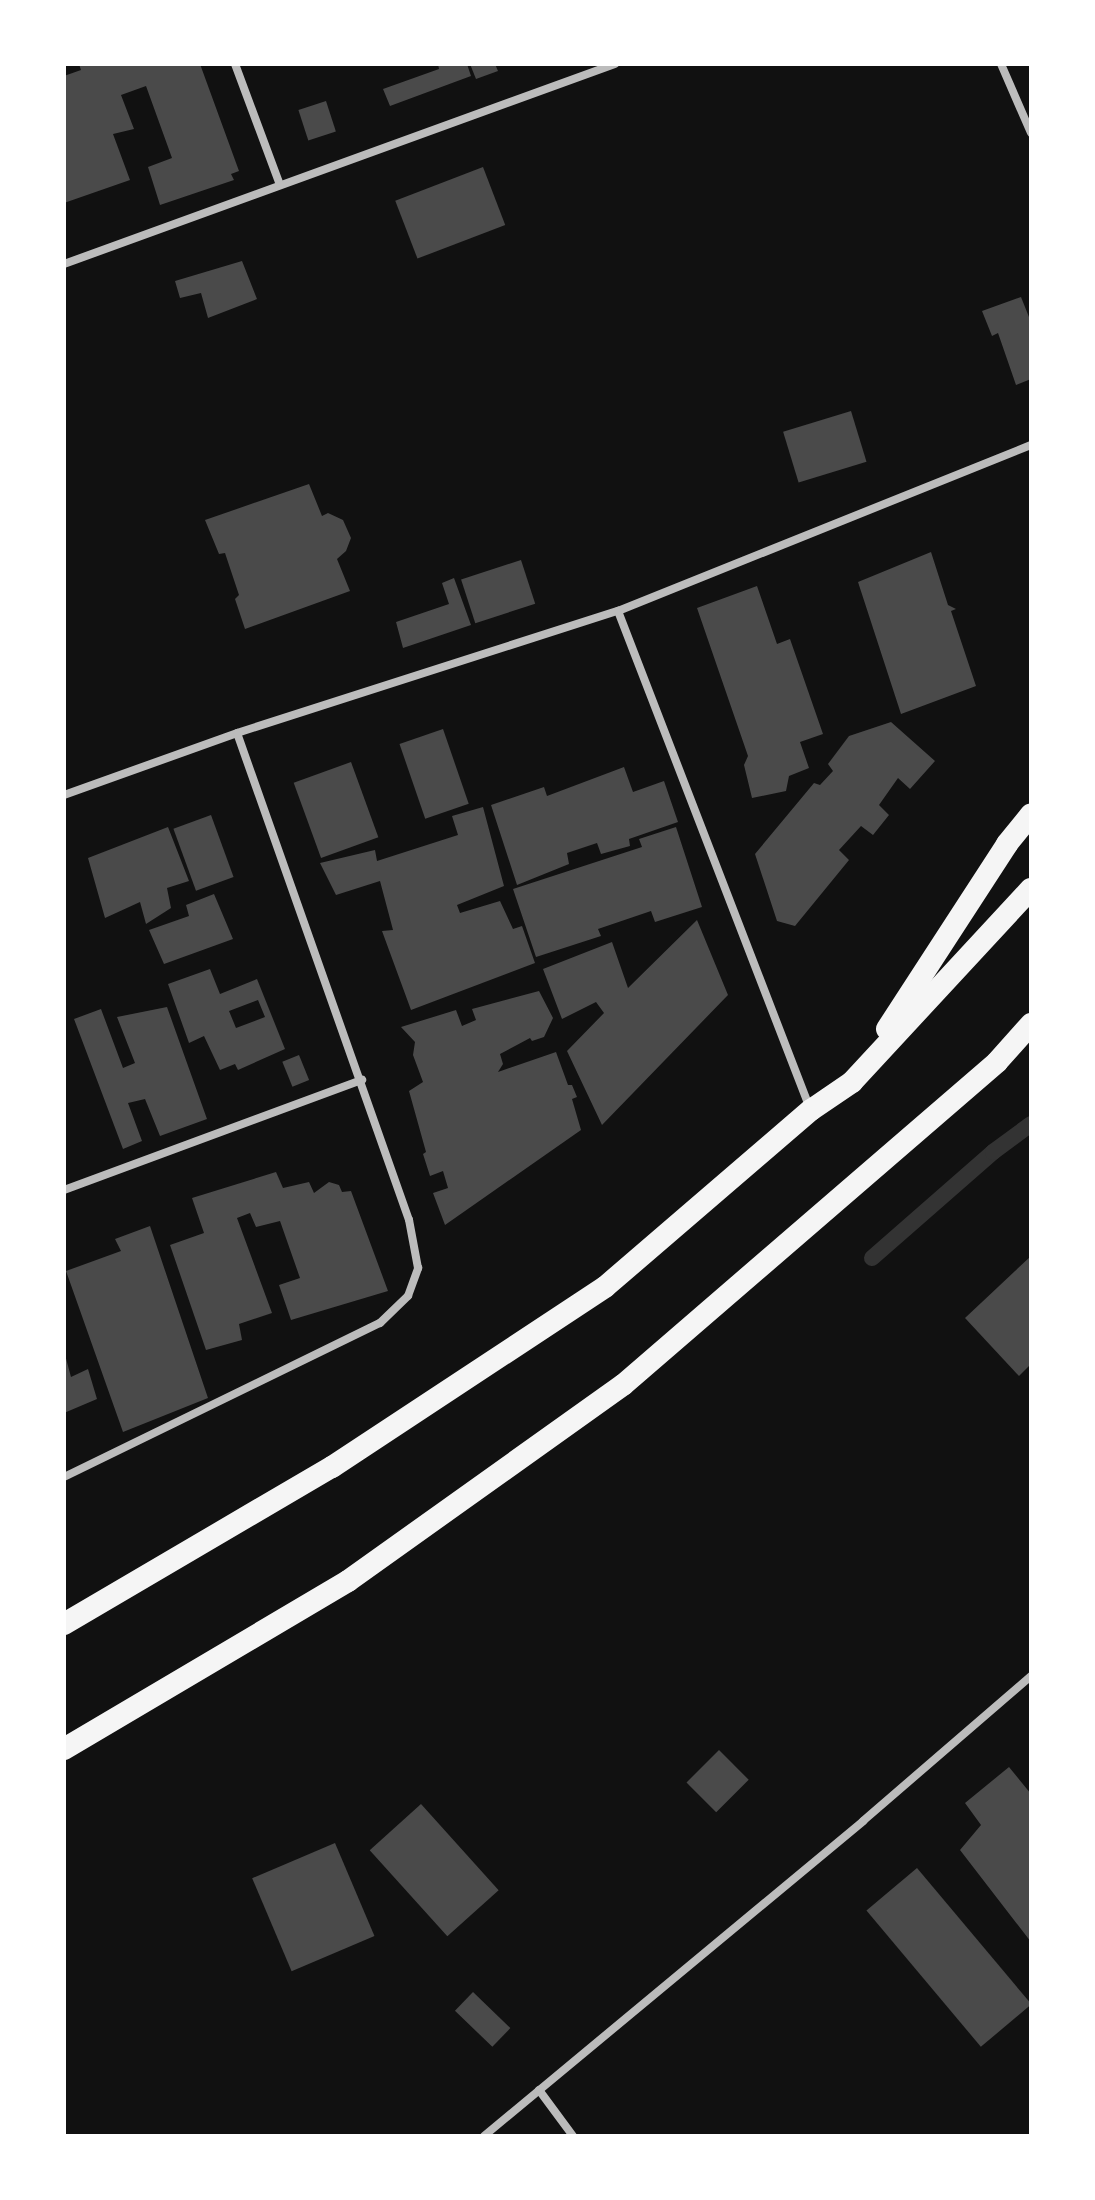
<!DOCTYPE html>
<style>
body{margin:0}
#map{position:relative;width:1095px;height:2200px;overflow:hidden;background:#111;font-family:"PT Sans Narrow",sans-serif}
div>[style]{position:absolute}
[style*='--x']{left:calc(var(--x)*1px);top:calc(var(--y)*1px);width:calc(var(--w)*1px);rotate:calc(var(--a)*1deg)}
.stream>*{height:16px;margin:-8px;padding:0 8px;transform-origin:8px;border-radius:8px;background:#333}
.building>*{inset:0;background:#4a4a4a;transform-origin:0 0}
.minor>*{height:8px;margin:-4px;padding:0 4px;transform-origin:4px;border-radius:4px;background:#bcbcbc}
.trunk>*{height:22px;margin:-11px;padding:0 11px;transform-origin:11px;border-radius:11px;background:#f5f5f5}
span{translate:-50% -50%;white-space:nowrap;text-align:center;line-height:1.15;-webkit-text-stroke:6px #fff;paint-order:stroke}
.frame{position:absolute;inset:0;border:66px solid #fff;pointer-events:none}
</style>
<div id="map">
<div class="stream">
<div style="--x:872;--y:1258;--w:161;--a:-41.2"></div>
<div style="--x:993;--y:1152;--w:47;--a:-36.4"></div>
</div>
<div class="building">
<div style="clip-path:polygon(79px 64px,200px 64px,239px 171px,231px 174px,234px 180px,160px 205px,148px 167px,172px 158px,146px 86px,121px 95px,134px 129px,113px 134px,130px 180px,64px 203px,64px 76px,81px 70px)"></div>
<div style="clip-path:polygon(438px 64px,467px 64px,471px 76px,390px 106px,383px 89px,439px 69px)"></div>
<div style="clip-path:polygon(470px 64px,495px 64px,498px 71px,476px 79px)"></div>
<div style="left:326px;top:101px;width:32px;height:29px;rotate:72deg"></div>
<div style="left:483px;top:167px;width:62px;height:94px;rotate:69deg"></div>
<div style="clip-path:polygon(242px 261px,257px 299px,208px 318px,201px 293px,180px 298px,175px 281px)"></div>
<div style="clip-path:polygon(1021px 297px,1031px 322px,1031px 379px,1016px 385px,998px 333px,992px 336px,982px 311px)"></div>
<div style="left:851px;top:411px;width:53px;height:71px;rotate:73deg"></div>
<div style="clip-path:polygon(309px 484px,322px 516px,328px 513px,343px 520px,351px 538px,346px 551px,337px 559px,350px 591px,245px 629px,235px 599px,239px 595px,225px 553px,219px 554px,205px 520px)"></div>
<div style="clip-path:polygon(931px 552px,948px 605px,956px 609px,951px 611px,976px 686px,901px 714px,858px 582px)"></div>
<div style="left:521px;top:560px;width:46px;height:63px;rotate:72deg"></div>
<div style="clip-path:polygon(454px 578px,471px 625px,403px 648px,396px 622px,449px 604px,442px 583px)"></div>
<div style="clip-path:polygon(757px 586px,777px 644px,790px 639px,823px 734px,800px 742px,809px 768px,789px 776px,786px 791px,752px 798px,744px 765px,748px 756px,697px 608px)"></div>
<div style="clip-path:polygon(891px 722px,935px 761px,910px 789px,898px 778px,879px 805px,889px 815px,873px 835px,861px 826px,839px 850px,849px 860px,795px 926px,777px 921px,755px 854px,814px 783px,820px 785px,833px 771px,828px 764px,849px 736px)"></div>
<div style="left:443px;top:729px;width:79px;height:46px;rotate:71deg"></div>
<div style="left:351px;top:762px;width:80px;height:61px;rotate:70deg"></div>
<div style="clip-path:polygon(624px 767px,633px 792px,664px 781px,678px 822px,629px 839px,630px 846px,601px 854px,597px 843px,567px 853px,569px 864px,517px 885px,491px 805px,544px 787px,547px 796px)"></div>
<div style="clip-path:polygon(483px 807px,504px 886px,457px 905px,460px 913px,500px 901px,513px 929px,522px 926px,535px 963px,411px 1010px,382px 931px,393px 930px,380px 881px,336px 895px,320px 863px,375px 850px,377px 861px,458px 835px,452px 816px)"></div>
<div style="left:211px;top:815px;width:66px;height:40px;rotate:70deg"></div>
<div style="clip-path:polygon(168px 827px,189px 881px,167px 888px,171px 908px,146px 924px,140px 902px,105px 918px,88px 858px)"></div>
<div style="clip-path:polygon(676px 827px,702px 907px,655px 922px,651px 911px,598px 929px,601px 936px,536px 957px,513px 889px,642px 847px,639px 839px)"></div>
<div style="clip-path:polygon(214px 894px,233px 939px,164px 964px,149px 930px,189px 916px,186px 905px)"></div>
<div style="clip-path:polygon(697px 920px,728px 995px,602px 1125px,567px 1051px,604px 1013px,596px 1002px,562px 1019px,543px 969px,612px 942px,628px 988px)"></div>
<div style="clip-path:polygon(evenodd,210px 969px,220px 994px,257px 979px,285px 1049px,238px 1070px,235px 1064px,220px 1070px,204px 1036px,189px 1043px,168px 984px,210px 969px,258px 1000px,265px 1017px,236px 1028px,229px 1011px,258px 1000px)"></div>
<div style="clip-path:polygon(539px 991px,553px 1018px,544px 1037px,532px 1041px,530px 1038px,500px 1054px,503px 1064px,498px 1072px,556px 1052px,568px 1085px,572px 1085px,577px 1097px,572px 1099px,581px 1130px,445px 1225px,433px 1193px,448px 1188px,443px 1171px,430px 1176px,423px 1154px,426px 1152px,409px 1091px,423px 1082px,413px 1055px,415px 1042px,401px 1027px,456px 1010px,462px 1026px,476px 1020px,472px 1009px)"></div>
<div style="clip-path:polygon(167px 1007px,207px 1119px,160px 1136px,145px 1099px,128px 1103px,142px 1141px,123px 1149px,74px 1019px,101px 1009px,123px 1068px,135px 1063px,117px 1017px)"></div>
<div style="left:299px;top:1055px;width:27px;height:18px;rotate:68deg"></div>
<div style="clip-path:polygon(276px 1172px,283px 1188px,309px 1182px,314px 1193px,329px 1182px,339px 1185px,342px 1192px,351px 1191px,388px 1291px,291px 1320px,279px 1285px,300px 1278px,280px 1221px,256px 1227px,250px 1213px,237px 1218px,272px 1313px,239px 1324px,242px 1340px,206px 1350px,170px 1245px,204px 1233px,192px 1198px)"></div>
<div style="clip-path:polygon(150px 1226px,208px 1398px,123px 1432px,66px 1271px,121px 1251px,115px 1239px)"></div>
<div style="clip-path:polygon(1031px 1256px,1031px 1364px,1019px 1376px,965px 1318px)"></div>
<div style="clip-path:polygon(64px 1351px,71px 1377px,88px 1369px,97px 1399px,64px 1413px)"></div>
<div style="left:719px;top:1750px;width:42px;height:46px;rotate:45deg"></div>
<div style="clip-path:polygon(1009px 1767px,1031px 1794px,1031px 1942px,960px 1850px,981px 1825px,965px 1803px)"></div>
<div style="left:421px;top:1804px;width:116px;height:69px;rotate:48deg"></div>
<div style="left:335px;top:1843px;width:101px;height:90px;rotate:67deg"></div>
<div style="left:917px;top:1868px;width:178px;height:66px;rotate:50deg"></div>
<div style="left:473px;top:1992px;width:52px;height:26px;rotate:44deg"></div>
</div>
<div class="minor">
<div style="--x:235;--y:64;--w:129;--a:69.6"></div>
<div style="--x:1001;--y:64;--w:75;--a:66.5"></div>
<div style="--x:64;--y:264;--w:586;--a:-19.95"></div>
<div style="--x:618;--y:611;--w:531;--a:68.9"></div>
<div style="--x:64;--y:795;--w:184;--a:-19.7"></div>
<div style="--x:237;--y:733;--w:400;--a:-17.8"></div>
<div style="--x:618;--y:611;--w:445;--a:-21.9"></div>
<div style="--x:64;--y:1190;--w:318;--a:-20.3"></div>
<div style="--x:64;--y:1477;--w:352;--a:-26"></div>
<div style="--x:380;--y:1323;--w:39;--a:-44"></div>
<div style="--x:408;--y:1296;--w:30;--a:-70"></div>
<div style="--x:418;--y:1268;--w:49;--a:-100.6"></div>
<div style="--x:409;--y:1220;--w:516;--a:-109.45"></div>
<div style="--x:539;--y:2090;--w:57;--a:53.5"></div>
<div style="--x:484;--y:2136;--w:493;--a:-39.7"></div>
<div style="--x:863;--y:1821;--w:222;--a:-40.8"></div>
</div>
<div class="trunk">
<div style="--x:887;--y:1029;--w:221;--a:-57"></div>
<div style="--x:1007;--y:844;--w:38;--a:-51"></div>
<div style="--x:64;--y:1624;--w:311;--a:-30.4"></div>
<div style="--x:332;--y:1467;--w:327;--a:-33.4"></div>
<div style="--x:605;--y:1287;--w:272;--a:-40.7"></div>
<div style="--x:811;--y:1110;--w:50;--a:-34.3"></div>
<div style="--x:852;--y:1082;--w:263;--a:-47.2"></div>
<div style="--x:64;--y:1749;--w:330;--a:-30.6"></div>
<div style="--x:348;--y:1581;--w:338;--a:-35.5"></div>
<div style="--x:623;--y:1385;--w:494;--a:-40.8"></div>
<div style="--x:997;--y:1062;--w:51;--a:-48.2"></div>
</div>
<div class="frame"></div>
</div>
